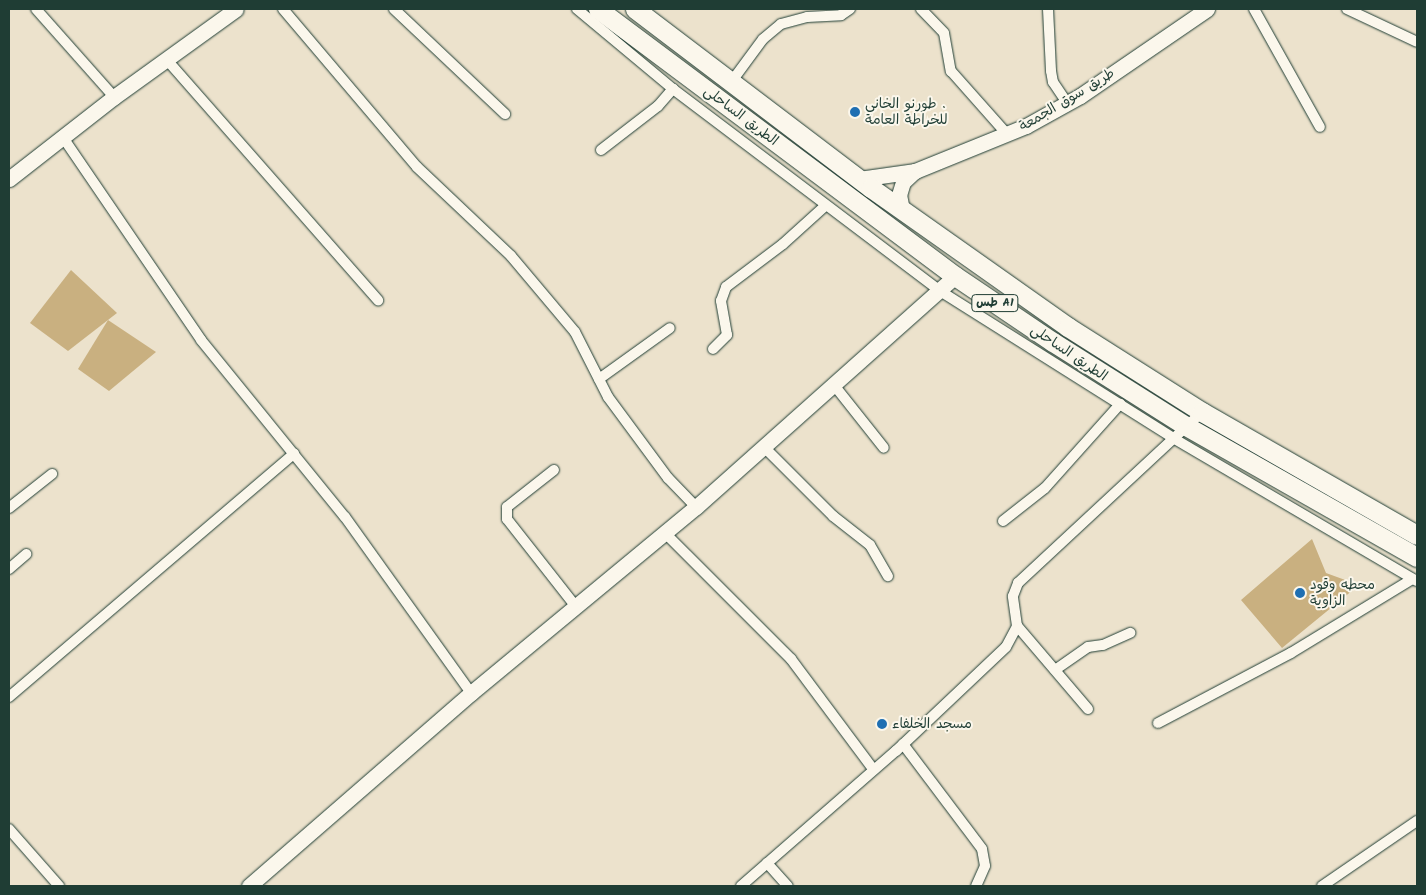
<!DOCTYPE html>
<meta charset="utf-8">
<style>
body{margin:0}
#map{position:relative;width:1426px;height:895px;overflow:hidden;background:#ece2cc;font-family:Kalam,"Playpen Sans Arabic",sans-serif}
div>[style]{position:absolute}
[style*='--x']{left:calc(var(--x)*1px);top:calc(var(--y)*1px);width:calc(var(--w)*1px);rotate:calc(var(--a)*1deg)}
.building>*{inset:0;background:#c9b080}
.roads{filter:drop-shadow(0 0 1px #1f3d34) drop-shadow(0 0 1px #1f3d34)}
.street>*{height:10px;margin:-5px;padding:0 5px;transform-origin:5px;border-radius:5px;background:#fbf7ec}
.secondary>*{height:15px;margin:-7.5px;padding:0 7.5px;transform-origin:7.5px;border-radius:7.5px;background:#fbf7ec}
.highway>*{height:19px;margin:-9.5px;padding:0 9.5px;transform-origin:9.5px;border-radius:9.5px;background:#fbf7ec}
.dots>*{width:14px;height:14px;translate:-50% -50%;box-sizing:border-box;border:2px solid #fbf7ec;border-radius:50%}
span{translate:-50% -50%;white-space:nowrap;text-align:center;line-height:1.15;-webkit-text-stroke:4px #fbf7ec;paint-order:stroke}
.shield-label span{padding:1px 4px;background:#fbf7ec;border:1px solid;border-radius:4px;-webkit-text-stroke-width:0}
.shield-label{font-size:12px;color:#1f3d34;font-weight:700}
.street-label{font-size:14px;color:#1f3d34}
.poi-label{font-size:14px;color:#1f3d34}
.left{translate:0 -50%;text-align:left}
.frame{position:absolute;inset:0;border:10px solid #1f3d34;pointer-events:none}
</style>
<div id="map">
<div class="building">
<div style="clip-path:polygon(71px 270px,117px 313px,68px 351px,30px 323px)"></div>
<div style="clip-path:polygon(108px 320px,156px 352px,109px 391px,78px 369px)"></div>
<div style="clip-path:polygon(1312px 539px,1326px 573px,1359px 585px,1282px 648px,1241px 600px)"></div>
</div>
<div class="roads">
<div class="street">
<div style="--x:36;--y:9;--w:118;--a:48.4"></div>
<div style="--x:283;--y:9;--w:207;--a:49.7"></div>
<div style="--x:417;--y:167;--w:129;--a:43.4"></div>
<div style="--x:511;--y:256;--w:99;--a:49.9"></div>
<div style="--x:575;--y:332;--w:73;--a:63.1"></div>
<div style="--x:608;--y:397;--w:101;--a:53.5"></div>
<div style="--x:668;--y:478;--w:40;--a:46"></div>
<div style="--x:394;--y:9;--w:153;--a:43.4"></div>
<div style="--x:577;--y:9;--w:125;--a:39.8"></div>
<div style="--x:673;--y:89;--w:335;--a:37.1"></div>
<div style="--x:940;--y:291;--w:275;--a:32.2"></div>
<div style="--x:1173;--y:438;--w:283;--a:30.4"></div>
<div style="--x:921;--y:9;--w:33;--a:46"></div>
<div style="--x:944;--y:33;--w:39;--a:80"></div>
<div style="--x:951;--y:71;--w:84;--a:48.4"></div>
<div style="--x:1048;--y:9;--w:62;--a:87.2"></div>
<div style="--x:1051;--y:71;--w:11;--a:80"></div>
<div style="--x:1053;--y:82;--w:25;--a:56"></div>
<div style="--x:1254;--y:9;--w:135;--a:60.8"></div>
<div style="--x:1347;--y:9;--w:77;--a:25.2"></div>
<div style="--x:167;--y:60;--w:320;--a:48.7"></div>
<div style="--x:732;--y:81;--w:52;--a:-53.6"></div>
<div style="--x:763;--y:39;--w:23;--a:-40"></div>
<div style="--x:781;--y:24;--w:27;--a:-15"></div>
<div style="--x:807;--y:17;--w:34;--a:-3"></div>
<div style="--x:841;--y:15;--w:11;--a:-34"></div>
<div style="--x:62;--y:136;--w:247;--a:55.7"></div>
<div style="--x:201;--y:340;--w:228;--a:50.9"></div>
<div style="--x:345;--y:517;--w:216;--a:54.4"></div>
<div style="--x:601;--y:150;--w:72;--a:-37.7"></div>
<div style="--x:658;--y:106;--w:23;--a:-49"></div>
<div style="--x:713;--y:349;--w:20;--a:-45"></div>
<div style="--x:727;--y:335;--w:35;--a:-100"></div>
<div style="--x:721;--y:301;--w:15;--a:-70"></div>
<div style="--x:726;--y:287;--w:71;--a:-37"></div>
<div style="--x:783;--y:244;--w:57;--a:-42.1"></div>
<div style="--x:599;--y:379;--w:87;--a:-35.7"></div>
<div style="--x:834;--y:385;--w:80;--a:51.6"></div>
<div style="--x:764;--y:447;--w:98;--a:45"></div>
<div style="--x:833;--y:516;--w:47;--a:38.1"></div>
<div style="--x:870;--y:545;--w:36;--a:60"></div>
<div style="--x:554;--y:470;--w:60;--a:141.8"></div>
<div style="--x:507;--y:507;--w:12;--a:90"></div>
<div style="--x:507;--y:519;--w:113;--a:51.8"></div>
<div style="--x:9;--y:508;--w:55;--a:-38.3"></div>
<div style="--x:1003;--y:521;--w:53;--a:-38.2"></div>
<div style="--x:1045;--y:488;--w:113;--a:-48.2"></div>
<div style="--x:665;--y:533;--w:178;--a:45"></div>
<div style="--x:791;--y:659;--w:137;--a:53.3"></div>
<div style="--x:9;--y:569;--w:23;--a:-41"></div>
<div style="--x:1055;--y:670;--w:40;--a:-34.9"></div>
<div style="--x:1088;--y:647;--w:15;--a:-8"></div>
<div style="--x:1103;--y:645;--w:30;--a:-24"></div>
<div style="--x:9;--y:697;--w:375;--a:-40.5"></div>
<div style="--x:1088;--y:709;--w:109;--a:-130.5"></div>
<div style="--x:1017;--y:626;--w:30;--a:-98"></div>
<div style="--x:1013;--y:596;--w:14;--a:-69"></div>
<div style="--x:1018;--y:583;--w:251;--a:-42.9"></div>
<div style="--x:1158;--y:723;--w:150;--a:-27.8"></div>
<div style="--x:1291;--y:653;--w:142;--a:-31.4"></div>
<div style="--x:903;--y:744;--w:131;--a:53"></div>
<div style="--x:982;--y:849;--w:17;--a:80"></div>
<div style="--x:985;--y:866;--w:22;--a:114"></div>
<div style="--x:9;--y:829;--w:76;--a:48.7"></div>
<div style="--x:767;--y:863;--w:31;--a:48"></div>
<div style="--x:741;--y:886;--w:206;--a:-41.1"></div>
<div style="--x:896;--y:751;--w:151;--a:-43.4"></div>
<div style="--x:1006;--y:647;--w:24;--a:-62"></div>
<div style="--x:1322;--y:886;--w:115;--a:-34.4"></div>
</div>
<div class="secondary">
<div style="--x:9;--y:179;--w:133;--a:-38"></div>
<div style="--x:114;--y:97;--w:150;--a:-35.8"></div>
<div style="--x:859;--y:179;--w:57;--a:-8.1"></div>
<div style="--x:915;--y:171;--w:120;--a:-22.1"></div>
<div style="--x:1026;--y:126;--w:62;--a:-29.1"></div>
<div style="--x:1080;--y:96;--w:154;--a:-34.4"></div>
<div style="--x:902;--y:210;--w:15;--a:-101"></div>
<div style="--x:899;--y:195;--w:14;--a:-73"></div>
<div style="--x:903;--y:182;--w:16;--a:-43"></div>
<div style="--x:249;--y:886;--w:294;--a:-41"></div>
<div style="--x:471;--y:693;--w:292;--a:-39.6"></div>
<div style="--x:696;--y:507;--w:347;--a:-41.7"></div>
</div>
<div class="highway">
<div style="--x:598;--y:9;--w:446;--a:36.8"></div>
<div style="--x:955;--y:276;--w:118;--a:34"></div>
<div style="--x:1053;--y:342;--w:157;--a:32.3"></div>
<div style="--x:1186;--y:426;--w:266;--a:29.6"></div>
<div style="--x:635;--y:9;--w:296;--a:37.2"></div>
<div style="--x:871;--y:188;--w:241;--a:35.2"></div>
<div style="--x:1068;--y:327;--w:159;--a:32.4"></div>
<div style="--x:1202;--y:412;--w:248;--a:29.8"></div>
</div>
</div>
<div class="dots">
<div style="left:855px;top:112px;background:#1f6fb2"></div>
<div style="left:1300px;top:593px;background:#1f6fb2"></div>
<div style="left:882px;top:724px;background:#1f6fb2"></div>
</div>
<div class="shield-label">
<span style="left:995px;top:303px">طس A1</span>
</div>
<div class="street-label">
<span style="left:1067px;top:100px;rotate:-31deg">طريق سوق الجمعة</span>
<span style="left:741px;top:116px;rotate:37deg">الطريق الساحلى</span>
<span style="left:1069px;top:353px;rotate:34deg">الطريق الساحلى</span>
</div>
<div class="poi-label">
<span class="left" style="left:865px;top:112px">طورنو الخاني .<br>للخراطة العامة</span>
<span class="left" style="left:1310px;top:593px">محطه وقود<br>الزاوية</span>
<span class="left" style="left:892px;top:724px">مسجد الخلفاء</span>
</div>
<div class="frame"></div>
</div>
